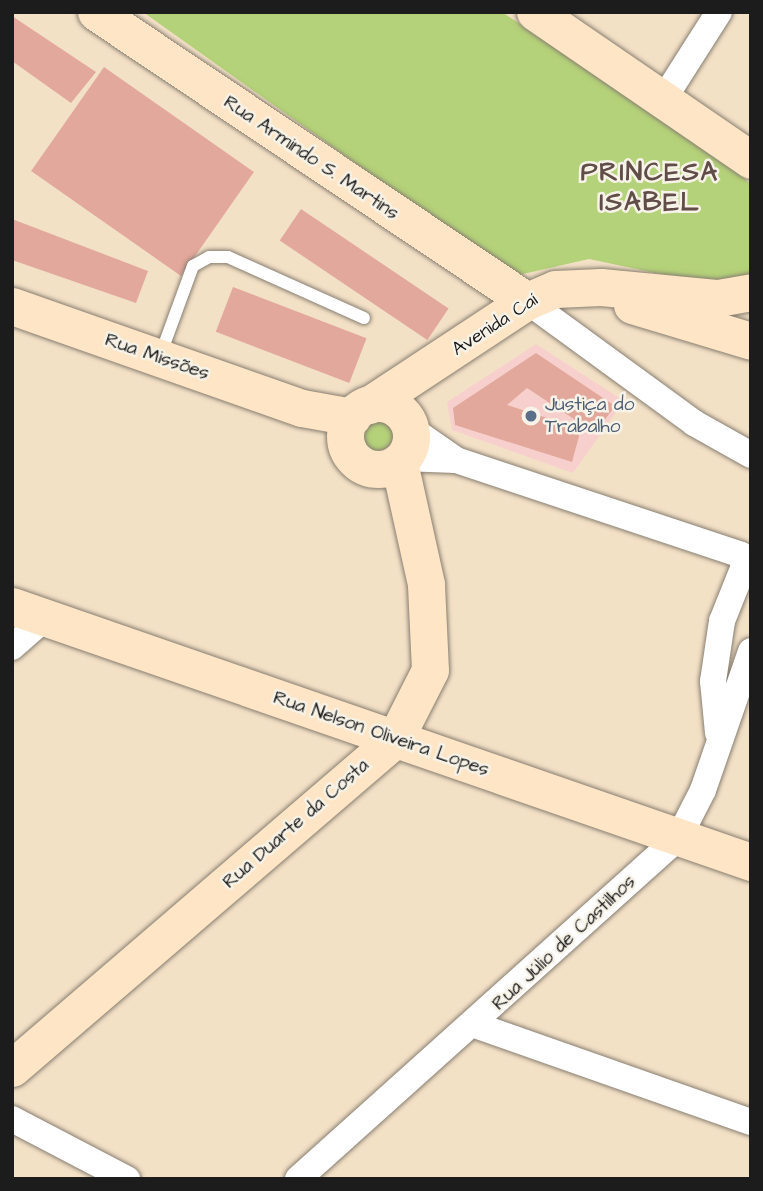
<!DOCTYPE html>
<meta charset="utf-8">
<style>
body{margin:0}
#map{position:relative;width:763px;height:1191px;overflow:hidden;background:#f3e1c6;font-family:"Architects Daughter",sans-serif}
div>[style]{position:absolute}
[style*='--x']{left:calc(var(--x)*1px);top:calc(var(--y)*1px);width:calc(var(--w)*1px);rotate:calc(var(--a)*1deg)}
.built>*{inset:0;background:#f7d0cd}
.green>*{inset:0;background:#b4d279}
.round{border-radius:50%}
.building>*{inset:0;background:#e2a89b;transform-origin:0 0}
.roads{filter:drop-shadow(0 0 2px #887e71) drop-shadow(0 0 2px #887e71)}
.lane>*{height:12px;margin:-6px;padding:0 6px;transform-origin:6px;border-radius:6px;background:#fff}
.street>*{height:26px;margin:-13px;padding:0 13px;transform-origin:13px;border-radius:13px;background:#fff}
.secondary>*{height:37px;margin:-18.5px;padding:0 18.5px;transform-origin:18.5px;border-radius:18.5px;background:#fde5c5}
.secondary>.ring{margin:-18.5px;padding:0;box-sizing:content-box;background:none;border:37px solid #fde5c5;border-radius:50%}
.dots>*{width:19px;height:19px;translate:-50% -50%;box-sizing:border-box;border:4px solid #f7f3e8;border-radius:50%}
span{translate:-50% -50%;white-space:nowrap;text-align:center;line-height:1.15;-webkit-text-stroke:5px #f7f3e8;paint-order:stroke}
.street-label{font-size:19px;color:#1c1c1c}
.service-label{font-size:19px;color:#4e5e75}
.left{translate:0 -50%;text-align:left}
.district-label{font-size:26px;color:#614d48;font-weight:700;letter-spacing:2px}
.frame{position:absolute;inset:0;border:14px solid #1c1c1c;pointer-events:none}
</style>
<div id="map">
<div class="built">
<div style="clip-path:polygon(536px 344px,624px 401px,573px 473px,452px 430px,447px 402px)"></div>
</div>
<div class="green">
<div style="clip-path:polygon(143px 12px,502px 12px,738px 172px,751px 185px,751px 279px,698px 282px,589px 259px,514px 276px)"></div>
<div class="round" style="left:361px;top:419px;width:32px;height:32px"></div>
</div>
<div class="building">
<div style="clip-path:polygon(12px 16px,96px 72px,71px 103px,12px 61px)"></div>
<div style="left:104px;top:67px;width:183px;height:127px;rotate:35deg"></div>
<div style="left:301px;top:209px;width:178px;height:38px;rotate:34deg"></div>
<div style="clip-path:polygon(12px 219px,148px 271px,136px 303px,12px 260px)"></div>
<div style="left:233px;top:287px;width:143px;height:48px;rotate:21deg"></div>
<div style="clip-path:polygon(536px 353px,615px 406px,595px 433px,527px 388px,507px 405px,581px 429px,572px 462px,455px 425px,453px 408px)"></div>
</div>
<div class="roads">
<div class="lane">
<div style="--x:160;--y:356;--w:96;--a:-69.9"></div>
<div style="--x:193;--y:266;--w:18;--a:-29"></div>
<div style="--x:209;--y:257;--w:19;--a:0"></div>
<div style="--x:228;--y:257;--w:149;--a:24.2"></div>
</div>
<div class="street">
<div style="--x:663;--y:100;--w:104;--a:-57.5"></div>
<div style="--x:527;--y:301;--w:207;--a:36.1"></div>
<div style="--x:694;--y:423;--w:65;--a:29.3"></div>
<div style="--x:410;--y:428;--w:56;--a:34.8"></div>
<div style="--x:403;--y:458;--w:53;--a:2.2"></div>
<div style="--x:456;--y:460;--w:300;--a:18.4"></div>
<div style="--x:741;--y:555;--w:11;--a:75"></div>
<div style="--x:744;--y:566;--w:59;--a:111.8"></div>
<div style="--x:722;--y:621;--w:61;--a:98.5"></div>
<div style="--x:713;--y:681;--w:52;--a:84.5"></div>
<div style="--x:12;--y:647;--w:44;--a:-41.3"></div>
<div style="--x:475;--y:1025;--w:293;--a:19.4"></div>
<div style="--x:12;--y:1119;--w:130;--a:27.6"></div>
<div style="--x:298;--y:1179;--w:512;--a:-41.91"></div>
<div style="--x:679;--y:837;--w:53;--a:-62.9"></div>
<div style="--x:703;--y:790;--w:147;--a:-70.9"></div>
</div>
<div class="secondary">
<div style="--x:96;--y:12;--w:519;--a:33.84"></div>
<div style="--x:535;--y:12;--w:262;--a:34.4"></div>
<div style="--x:632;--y:305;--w:124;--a:16.8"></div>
<div style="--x:12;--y:306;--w:307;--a:19.4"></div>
<div style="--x:302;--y:408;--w:51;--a:10.2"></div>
<div class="ring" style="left:345px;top:403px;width:29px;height:29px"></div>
<div style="--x:369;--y:405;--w:189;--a:-33.4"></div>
<div style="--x:527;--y:301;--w:30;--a:-23"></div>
<div style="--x:555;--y:289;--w:46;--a:-2.5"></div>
<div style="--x:601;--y:287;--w:118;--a:5.4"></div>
<div style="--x:718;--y:298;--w:34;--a:-10"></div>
<div style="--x:12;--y:606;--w:782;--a:19.11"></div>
<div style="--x:12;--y:1068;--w:505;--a:-40.66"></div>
<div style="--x:395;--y:739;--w:77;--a:-63.1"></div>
<div style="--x:430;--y:670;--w:86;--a:-92.7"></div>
<div style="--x:426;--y:584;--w:125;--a:-102.5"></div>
</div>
</div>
<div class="dots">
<div style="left:531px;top:416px;background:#5c6f8a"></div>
</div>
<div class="street-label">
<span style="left:311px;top:158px;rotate:34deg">Rua Armindo S. Martins</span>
<span style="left:495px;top:325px;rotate:-33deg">Avenida Caí</span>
<span style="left:157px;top:357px;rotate:19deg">Rua Missões</span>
<span style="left:381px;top:734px;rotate:19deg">Rua Nelson Oliveira Lopes</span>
<span style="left:296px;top:824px;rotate:-41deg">Rua Duarte da Costa</span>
<span style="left:564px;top:943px;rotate:-43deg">Rua Júlio de Castilhos</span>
</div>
<div class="service-label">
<span class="left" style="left:545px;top:416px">Justiça do<br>Trabalho</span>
</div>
<div class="district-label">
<span style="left:650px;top:188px">PRINCESA<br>ISABEL</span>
</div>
<div class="frame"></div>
</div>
